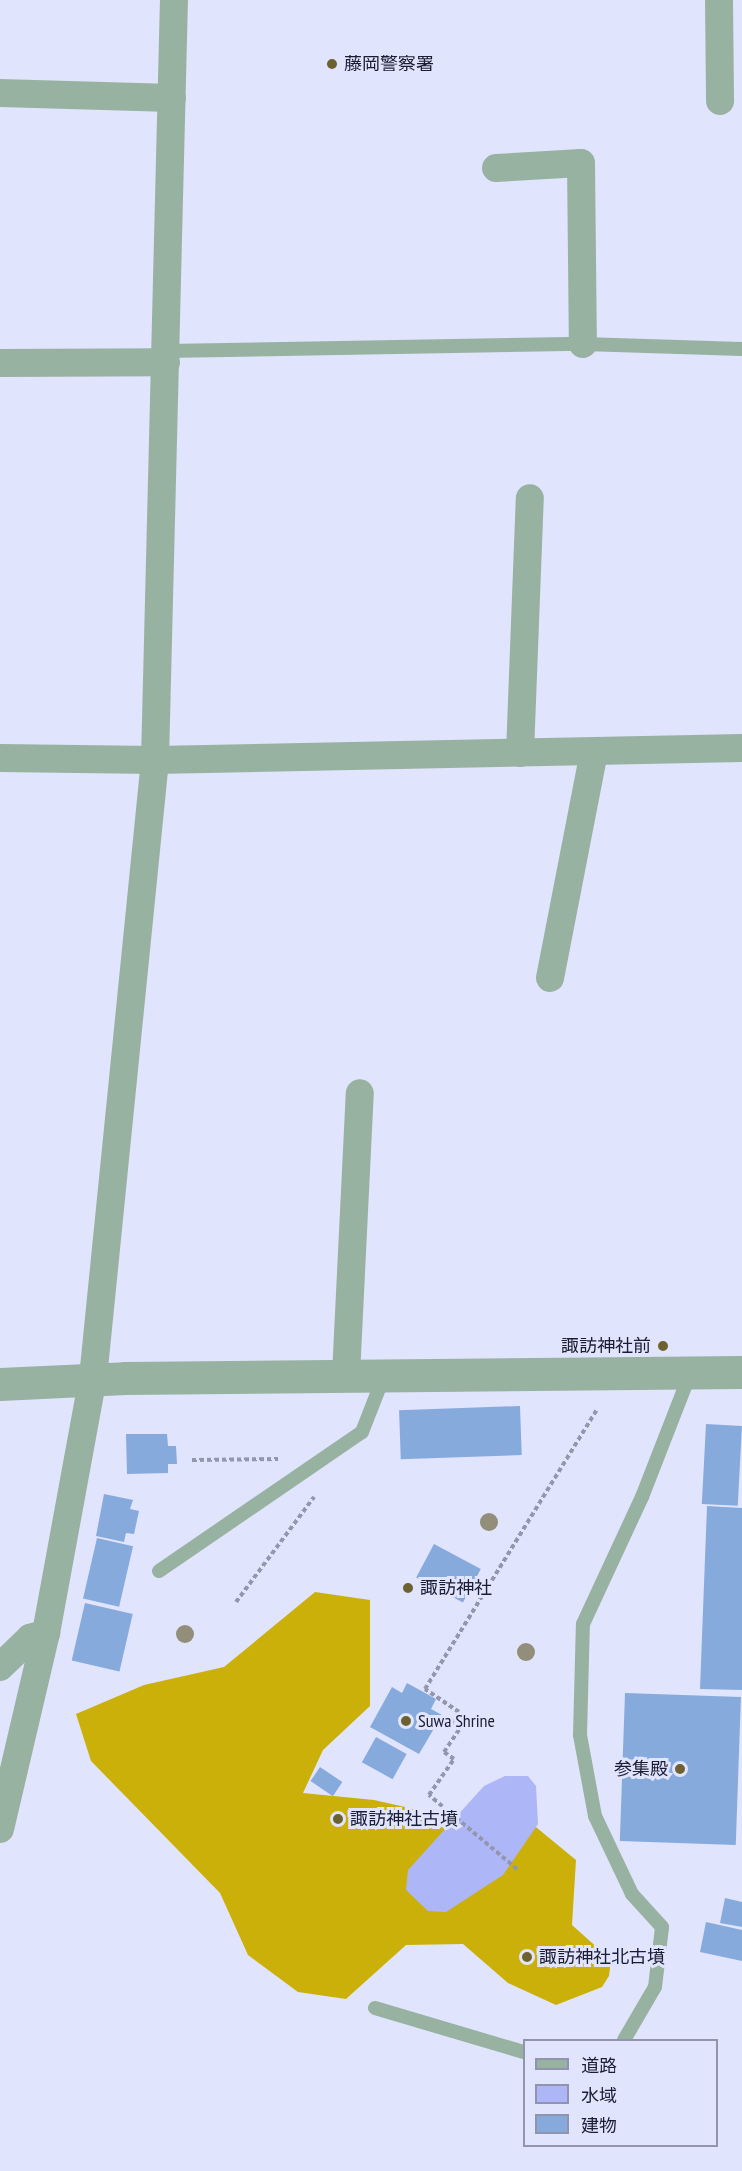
<!DOCTYPE html>
<meta charset="utf-8">
<style>
body{margin:0}
#map{position:relative;width:742px;height:2171px;overflow:hidden;background:#e0e4fd;font-family:"PT Sans Narrow","Noto Sans JP",sans-serif}
div>[style]{position:absolute}
[style*='--x']{left:calc(var(--x)*1px);top:calc(var(--y)*1px);width:calc(var(--w)*1px);rotate:calc(var(--a)*1deg)}
.forest>*{inset:0;background:#cbb00a}
.water>*{inset:0;background:#adb6f7}
.building>*{inset:0;background:#87aadd;transform-origin:0 0}
.path>*{height:4px;margin-top:-2px;transform-origin:0;background:repeating-linear-gradient(90deg,#9296ae 0 4.5px,transparent 0 7.5px)}
.service>*{height:14px;margin:-7px;padding:0 7px;transform-origin:7px;border-radius:7px;background:#97b2a1}
.minor>*{height:28px;margin:-14px;padding:0 14px;transform-origin:14px;border-radius:14px;background:#97b2a1}
.tertiary>*{height:33px;margin:-16.5px;padding:0 16.5px;transform-origin:16.5px;border-radius:16.5px;background:#97b2a1}
.trees>*{width:18px;height:18px;margin:-9px;border-radius:50%;background:#928e7a}
.dots>*{width:16px;height:16px;translate:-50% -50%;box-sizing:border-box;border:3px solid #e0e4fd;border-radius:50%}
span{translate:-50% -50%;white-space:nowrap;text-align:center;line-height:1.15;-webkit-text-stroke:6px #e0e4fd;paint-order:stroke}
.poi-label{font-size:18px;color:#1a1d33}
.left{translate:0 -50%;text-align:left}
.right{translate:-100% -50%;text-align:right}
.legend{position:absolute;left:523px;top:2039px;width:195px;height:108px;box-sizing:border-box;background:#e0e4fd;border:2px solid #9194ac;margin:0;padding:8px 10px;list-style:none;font-size:18px;color:#1a1d33}
.legend li{display:flex;align-items:center;gap:12px;height:30px}
.legend b{width:30px;border:2px solid #9194ac}
</style>
<div id="map">
<div class="forest">
<div style="clip-path:polygon(315px 1592px,370px 1600px,370px 1706px,323px 1750px,303px 1793px,374px 1800px,445px 1816px,531px 1823px,576px 1860px,572px 1925px,611px 1960px,609px 1976px,602px 1987px,556px 2005px,508px 1983px,463px 1944px,406px 1945px,346px 1999px,298px 1992px,248px 1955px,220px 1893px,91px 1761px,76px 1714px,144px 1685px,224px 1667px)"></div>
</div>
<div class="water">
<div style="clip-path:polygon(505px 1776px,528px 1776px,536px 1786px,538px 1824px,503px 1875px,446px 1912px,428px 1911px,406px 1890px,408px 1870px,484px 1786px)"></div>
</div>
<div class="building">
<div style="left:520px;top:1406px;width:49px;height:121px;rotate:88deg"></div>
<div style="left:706px;top:1424px;width:36px;height:80px;rotate:3deg"></div>
<div style="clip-path:polygon(126px 1434px,167px 1434px,168px 1446px,176px 1446px,177px 1464px,168px 1464px,168px 1473px,127px 1474px)"></div>
<div style="clip-path:polygon(104px 1494px,133px 1500px,130px 1509px,139px 1511px,134px 1534px,126px 1533px,124px 1542px,96px 1536px)"></div>
<div style="clip-path:polygon(707px 1506px,742px 1508px,742px 1690px,700px 1689px)"></div>
<div style="left:97px;top:1538px;width:37px;height:62px;rotate:13deg"></div>
<div style="left:434px;top:1544px;width:53px;height:38px;rotate:28deg"></div>
<div style="left:85px;top:1603px;width:49px;height:59px;rotate:13deg"></div>
<div style="clip-path:polygon(407px 1683px,436px 1699px,431px 1709px,442px 1715px,419px 1754px,370px 1727px,392px 1687px,402px 1693px)"></div>
<div style="left:625px;top:1693px;width:116px;height:148px;rotate:2deg"></div>
<div style="left:376px;top:1737px;width:35px;height:29px;rotate:29deg"></div>
<div style="left:320px;top:1767px;width:27px;height:17px;rotate:34deg"></div>
<div style="clip-path:polygon(725px 1898px,742px 1902px,742px 1927px,720px 1923px)"></div>
<div style="clip-path:polygon(706px 1922px,742px 1930px,742px 1961px,700px 1952px)"></div>
</div>
<div class="path">
<div style="--x:192;--y:1460;--w:86;--a:-0.7"></div>
<div style="--x:236;--y:1602;--w:131;--a:-53.4"></div>
<div style="--x:517;--y:1869;--w:115;--a:-139.9"></div>
<div style="--x:429;--y:1795;--w:44;--a:-55.2"></div>
<div style="--x:454;--y:1759;--w:12;--a:-145"></div>
<div style="--x:444;--y:1752;--w:30;--a:-56"></div>
<div style="--x:461;--y:1727;--w:10;--a:-151"></div>
<div style="--x:452;--y:1722;--w:12;--a:-55"></div>
<div style="--x:459;--y:1712;--w:41;--a:-145.9"></div>
<div style="--x:425;--y:1689;--w:329;--a:-58.4"></div>
</div>
<div class="service">
<div style="--x:166;--y:351;--w:417;--a:-1"></div>
<div style="--x:583;--y:344;--w:159;--a:1.8"></div>
<div style="--x:159;--y:1571;--w:246;--a:-34.4"></div>
<div style="--x:362;--y:1432;--w:60;--a:-68.6"></div>
<div style="--x:375;--y:2008;--w:155;--a:16.5"></div>
<div style="--x:624;--y:2040;--w:61;--a:-59.7"></div>
<div style="--x:655;--y:1987;--w:60;--a:-83.3"></div>
<div style="--x:662;--y:1927;--w:45;--a:-132.3"></div>
<div style="--x:632;--y:1894;--w:86;--a:-115.4"></div>
<div style="--x:595;--y:1816;--w:82;--a:-100.5"></div>
<div style="--x:580;--y:1735;--w:111;--a:-88.5"></div>
<div style="--x:583;--y:1624;--w:140;--a:-65.1"></div>
<div style="--x:642;--y:1497;--w:132;--a:-68.7"></div>
</div>
<div class="minor">
<div style="--x:719;--y:0;--w:101;--a:89.4"></div>
<div style="--x:0;--y:93;--w:172;--a:1.7"></div>
<div style="--x:496;--y:168;--w:85;--a:-3.4"></div>
<div style="--x:581;--y:163;--w:181;--a:89.4"></div>
<div style="--x:0;--y:363;--w:166;--a:-0.3"></div>
<div style="--x:520;--y:753;--w:255;--a:-87.8"></div>
<div style="--x:0;--y:758;--w:155;--a:0.7"></div>
<div style="--x:155;--y:760;--w:587;--a:-1.17"></div>
<div style="--x:550;--y:978;--w:231;--a:-79"></div>
<div style="--x:346;--y:1375;--w:282;--a:-87.2"></div>
<div style="--x:0;--y:1667;--w:42;--a:-44"></div>
<div style="--x:30;--y:1638;--w:17;--a:-17"></div>
<div style="--x:0;--y:1829;--w:201;--a:-76.8"></div>
<div style="--x:46;--y:1633;--w:259;--a:-79.6"></div>
<div style="--x:93;--y:1378;--w:621;--a:-84.27"></div>
<div style="--x:155;--y:760;--w:760;--a:-88.57"></div>
</div>
<div class="tertiary">
<div style="--x:0;--y:1384;--w:125;--a:-2.7"></div>
<div style="--x:125;--y:1378;--w:617;--a:-0.56"></div>
</div>
<div class="trees">
<div style="left:489px;top:1522px"></div>
<div style="left:185px;top:1634px"></div>
<div style="left:526px;top:1652px"></div>
</div>
<div class="dots">
<div style="left:332px;top:64px;background:#6d622f"></div>
<div style="left:663px;top:1346px;background:#6d622f"></div>
<div style="left:408px;top:1588px;background:#6d622f"></div>
<div style="left:406px;top:1721px;background:#6d622f"></div>
<div style="left:680px;top:1769px;background:#6d622f"></div>
<div style="left:338px;top:1819px;background:#6d622f"></div>
<div style="left:527px;top:1957px;background:#6d622f"></div>
</div>
<div class="poi-label">
<span class="left" style="left:344px;top:64px">藤岡警察署</span>
<span class="right" style="left:651px;top:1346px">諏訪神社前</span>
<span class="left" style="left:420px;top:1588px">諏訪神社</span>
<span class="left" style="left:418px;top:1721px">Suwa Shrine</span>
<span class="right" style="left:668px;top:1769px">参集殿</span>
<span class="left" style="left:350px;top:1819px">諏訪神社古墳</span>
<span class="left" style="left:539px;top:1957px">諏訪神社北古墳</span>
</div>
<ul class="legend">
<li><b style="height:8px;background:#97b2a1"></b>道路</li>
<li><b style="height:16px;background:#adb6f7"></b>水域</li>
<li><b style="height:16px;background:#87aadd"></b>建物</li>
</ul>
</div>
